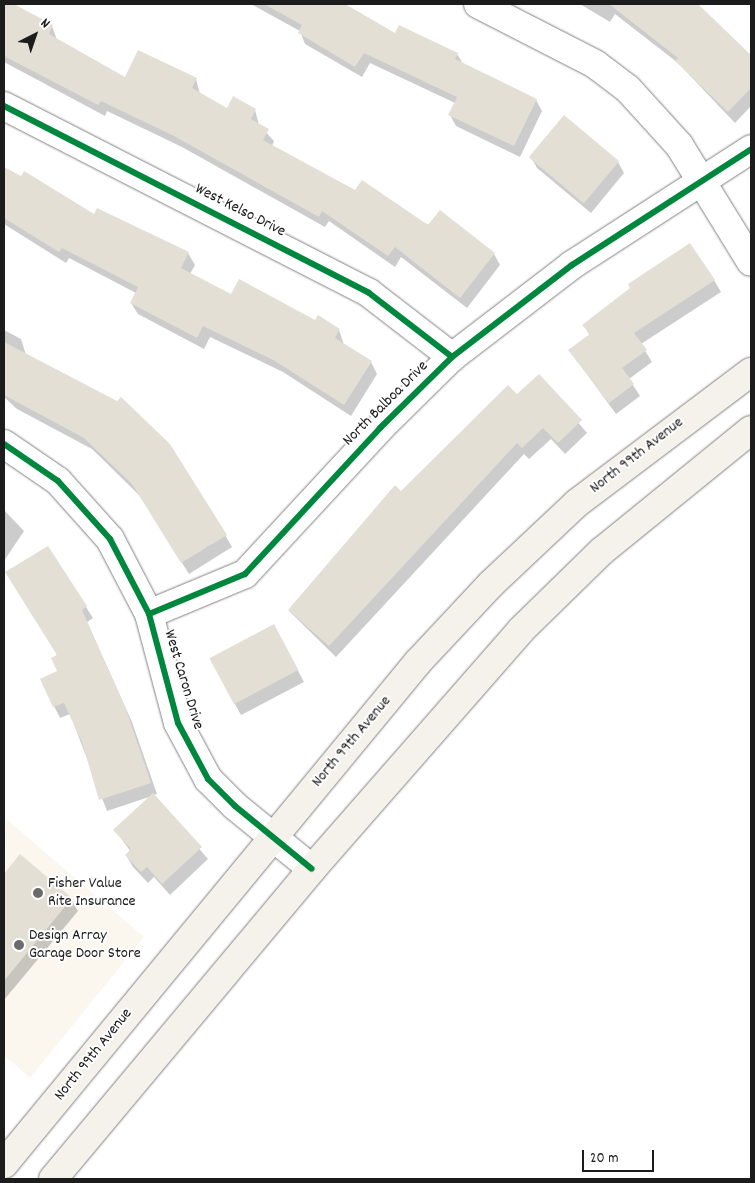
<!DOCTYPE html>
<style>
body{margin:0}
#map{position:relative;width:755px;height:1183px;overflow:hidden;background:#fff;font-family:Dekko,sans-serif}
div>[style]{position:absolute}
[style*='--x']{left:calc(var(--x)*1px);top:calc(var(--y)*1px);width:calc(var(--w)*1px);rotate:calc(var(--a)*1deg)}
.built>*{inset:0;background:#fbf6ee}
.shadow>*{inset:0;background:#0003}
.building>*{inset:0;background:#e4dfd5;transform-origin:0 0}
.roads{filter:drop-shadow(0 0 1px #828282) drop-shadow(0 0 1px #828282)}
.minor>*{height:28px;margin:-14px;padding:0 14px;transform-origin:14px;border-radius:14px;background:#fff}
.major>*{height:28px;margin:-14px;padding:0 14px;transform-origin:14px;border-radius:14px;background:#f5f1eb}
.cycleway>*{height:6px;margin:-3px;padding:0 3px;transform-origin:3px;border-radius:3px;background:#00873e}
.dots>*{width:14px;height:14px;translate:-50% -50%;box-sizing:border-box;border:2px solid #fff;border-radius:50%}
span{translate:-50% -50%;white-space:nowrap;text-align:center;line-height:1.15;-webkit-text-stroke:4px #fff;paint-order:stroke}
.street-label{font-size:16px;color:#1c1c1c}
.poi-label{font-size:16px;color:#1c1c1c}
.left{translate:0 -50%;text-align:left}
.frame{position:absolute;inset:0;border:5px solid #1c1c1c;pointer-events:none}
.north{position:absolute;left:10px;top:10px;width:50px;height:50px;-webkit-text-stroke:4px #fff;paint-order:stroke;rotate:41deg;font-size:14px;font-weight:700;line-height:20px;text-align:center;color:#1c1c1c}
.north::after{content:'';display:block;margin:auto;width:18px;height:22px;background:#1c1c1c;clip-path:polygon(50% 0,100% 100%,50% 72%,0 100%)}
.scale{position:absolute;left:582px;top:1150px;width:72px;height:22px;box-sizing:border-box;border:2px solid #1c1c1c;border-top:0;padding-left:6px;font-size:15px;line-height:18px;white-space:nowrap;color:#1c1c1c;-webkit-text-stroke:4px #fff;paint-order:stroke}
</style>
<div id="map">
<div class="built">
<div style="clip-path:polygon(6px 819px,144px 937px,30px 1078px,4px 1055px)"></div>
</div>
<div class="shadow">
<div style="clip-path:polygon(4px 4px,52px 26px,57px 40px,126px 79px,196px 79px,200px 94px,227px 109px,255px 110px,259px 125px,274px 141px,272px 146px,355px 192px,494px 254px,500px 265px,467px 308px,401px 257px,395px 267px,329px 221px,325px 227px,182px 147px,107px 111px,105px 116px,4px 62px)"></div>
<div style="clip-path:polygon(251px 4px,344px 4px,395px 34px,457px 54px,463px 64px,536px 100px,542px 111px,520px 157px,456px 126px,450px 115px,455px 103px,370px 63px,362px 77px,305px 44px,300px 31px)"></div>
<div style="clip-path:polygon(580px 4px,696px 4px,751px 57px,751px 106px,735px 123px,678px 63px,615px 14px,610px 22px)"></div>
<div style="clip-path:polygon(531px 157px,618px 162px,624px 173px,591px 213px,537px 168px)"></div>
<div style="clip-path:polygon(4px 169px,94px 216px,188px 253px,195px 265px,190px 274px,231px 296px,339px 330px,344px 345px,371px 362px,377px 374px,351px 416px,283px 372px,210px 337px,204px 349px,138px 314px,131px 303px,136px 293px,69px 258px,66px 263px,4px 224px)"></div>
<div style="clip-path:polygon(714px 280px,721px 292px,641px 344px,652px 362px,629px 379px,640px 396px,616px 414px,570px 351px,590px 336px,584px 325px)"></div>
<div style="clip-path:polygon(4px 330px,21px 339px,26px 355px,225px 535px,232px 547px,189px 574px,140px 496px,92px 449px,17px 409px,4px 397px)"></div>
<div style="clip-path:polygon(539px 376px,587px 433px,565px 454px,551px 439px,529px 459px,524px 454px,336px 657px,289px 611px,401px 492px)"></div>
<div style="clip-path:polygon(4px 510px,24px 531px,4px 561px)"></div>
<div style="clip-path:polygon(48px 547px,93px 618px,87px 622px,132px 722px,157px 794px,153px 795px,208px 859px,170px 895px,154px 877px,148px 883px,133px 867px,126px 855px,131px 852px,115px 830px,152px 796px,107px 811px,70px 714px,60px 718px,41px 680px,58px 672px)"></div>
<div style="clip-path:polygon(280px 637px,304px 682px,241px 715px,210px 659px)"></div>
<div style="clip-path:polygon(20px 855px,71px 899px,78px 911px,4px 1000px,4px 875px)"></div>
</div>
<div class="building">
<div style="clip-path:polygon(4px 4px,14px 4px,53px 25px,49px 34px,125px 77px,138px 50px,197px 78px,192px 88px,227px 108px,233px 96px,256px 109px,251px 119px,269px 129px,263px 140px,355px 190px,362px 180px,428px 225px,440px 210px,495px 253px,460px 298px,395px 247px,388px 256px,322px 211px,319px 217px,174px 136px,101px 101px,98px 105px,4px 56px)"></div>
<div style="clip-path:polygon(264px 4px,345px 4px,395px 33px,399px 25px,458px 53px,455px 59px,537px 99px,514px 146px,448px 115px,457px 97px,364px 53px,355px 67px,298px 33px,302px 25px)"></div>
<div style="clip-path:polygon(609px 4px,698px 4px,751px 55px,751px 88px,728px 112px,675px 61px,678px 58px)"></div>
<div style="left:564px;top:115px;width:72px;height:55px;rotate:40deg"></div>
<div style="clip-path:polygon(4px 167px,21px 176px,24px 171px,94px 214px,97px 208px,189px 252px,181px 268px,231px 294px,239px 279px,315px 320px,318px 315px,340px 329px,335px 338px,372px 361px,344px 405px,275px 361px,203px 326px,197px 338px,130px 303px,138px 287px,62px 248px,59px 252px,4px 218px)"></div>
<div style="clip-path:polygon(690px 243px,715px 280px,634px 333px,647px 350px,622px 368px,634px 384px,609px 403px,568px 350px,590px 334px,582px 325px,630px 288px,628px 284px)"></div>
<div style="clip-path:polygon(4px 342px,117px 401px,121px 397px,170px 444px,227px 535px,181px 563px,132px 484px,84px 438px,4px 395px)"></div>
<div style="clip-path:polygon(539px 374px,582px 420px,558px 443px,543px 428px,522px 448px,517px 443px,329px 646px,288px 610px,395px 485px,401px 491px,508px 385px,517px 394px)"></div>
<div style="clip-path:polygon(48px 546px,87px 606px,82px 610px,126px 709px,151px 783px,99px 800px,82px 742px,64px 703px,53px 707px,40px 679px,57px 671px,51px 658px,57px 655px,5px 572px)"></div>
<div style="left:274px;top:624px;width:52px;height:73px;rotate:62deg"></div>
<div style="clip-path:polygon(153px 793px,202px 847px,162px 884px,147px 867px,141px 872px,125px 855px,131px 849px,113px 830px)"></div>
<div style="clip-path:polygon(20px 854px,72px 898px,4px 981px,4px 874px)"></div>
</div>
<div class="roads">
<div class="minor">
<div style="--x:478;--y:4;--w:131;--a:27.1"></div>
<div style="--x:595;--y:64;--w:41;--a:37.1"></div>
<div style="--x:628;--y:89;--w:76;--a:47.7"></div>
<div style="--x:679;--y:145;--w:137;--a:58.4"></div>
<div style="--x:4;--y:106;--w:410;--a:27.1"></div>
<div style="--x:369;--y:293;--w:105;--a:37.6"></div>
<div style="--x:4;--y:444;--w:65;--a:34.4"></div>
<div style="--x:58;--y:481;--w:78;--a:48.1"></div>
<div style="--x:110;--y:539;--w:85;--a:62.5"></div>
<div style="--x:149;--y:614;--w:113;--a:75.1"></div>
<div style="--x:178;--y:723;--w:64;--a:61.8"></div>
<div style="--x:208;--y:779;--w:38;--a:45"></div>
<div style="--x:235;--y:806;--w:99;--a:39.3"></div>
<div style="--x:149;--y:614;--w:104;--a:-22.6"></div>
<div style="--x:245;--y:574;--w:199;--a:-47.2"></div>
<div style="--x:380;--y:428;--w:101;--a:-44.6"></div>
<div style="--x:452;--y:357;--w:151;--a:-37.5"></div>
<div style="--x:572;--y:265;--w:213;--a:-32.9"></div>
</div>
<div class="major">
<div style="--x:4;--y:1164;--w:651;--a:-50.49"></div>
<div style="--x:418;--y:662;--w:107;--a:-46.9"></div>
<div style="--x:491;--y:584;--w:118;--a:-43.3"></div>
<div style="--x:577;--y:503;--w:218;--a:-37"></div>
<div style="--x:53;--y:1179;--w:404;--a:-50.1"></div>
<div style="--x:312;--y:869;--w:317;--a:-48.8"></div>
<div style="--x:521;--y:630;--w:113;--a:-44.3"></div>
<div style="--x:602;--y:551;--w:192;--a:-39.1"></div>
</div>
</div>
<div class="cycleway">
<div style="--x:4;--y:106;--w:410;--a:27.1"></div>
<div style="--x:369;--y:293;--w:105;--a:37.6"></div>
<div style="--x:4;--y:444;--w:65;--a:34.4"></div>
<div style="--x:58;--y:481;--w:78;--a:48.1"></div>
<div style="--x:110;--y:539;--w:85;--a:62.5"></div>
<div style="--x:149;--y:614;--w:113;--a:75.1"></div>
<div style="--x:178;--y:723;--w:64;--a:61.8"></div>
<div style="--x:208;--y:779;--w:38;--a:45"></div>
<div style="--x:235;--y:806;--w:99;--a:39.3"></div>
<div style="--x:149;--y:614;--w:104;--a:-22.6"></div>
<div style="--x:245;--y:574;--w:199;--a:-47.2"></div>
<div style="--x:380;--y:428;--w:101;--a:-44.6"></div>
<div style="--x:452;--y:357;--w:151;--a:-37.5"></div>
<div style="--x:572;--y:265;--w:213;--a:-32.9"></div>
</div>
<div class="dots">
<div style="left:38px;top:893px;background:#6b6b6b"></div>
<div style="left:19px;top:945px;background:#6b6b6b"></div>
</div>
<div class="street-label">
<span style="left:240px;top:211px;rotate:27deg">West Kelso Drive</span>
<span style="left:386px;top:404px;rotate:-45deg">North Balboa Drive</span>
<span style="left:637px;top:456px;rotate:-38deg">North 99th Avenue</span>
<span style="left:183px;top:680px;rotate:73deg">West Caron Drive</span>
<span style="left:352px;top:742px;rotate:-50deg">North 99th Avenue</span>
<span style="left:94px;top:1055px;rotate:-51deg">North 99th Avenue</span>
</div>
<div class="poi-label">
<span class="left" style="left:48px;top:893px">Fisher Value<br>Rite Insurance</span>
<span class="left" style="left:29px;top:945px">Design Array<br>Garage Door Store</span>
</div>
<div class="frame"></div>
<div class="north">N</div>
<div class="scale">20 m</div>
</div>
